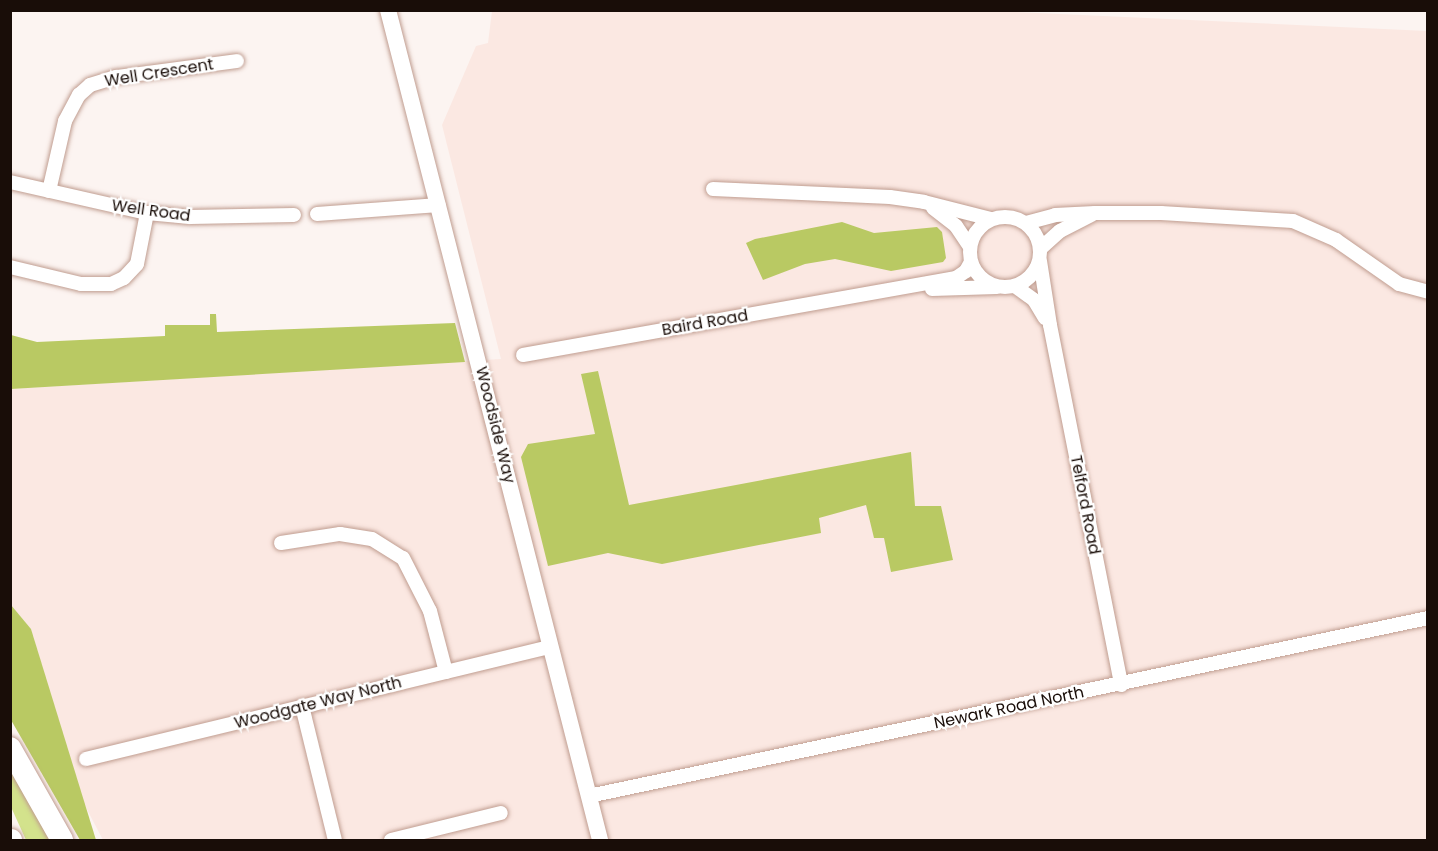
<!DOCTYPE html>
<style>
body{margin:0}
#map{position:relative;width:1438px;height:851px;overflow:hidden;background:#fcf4f1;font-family:Poppins,sans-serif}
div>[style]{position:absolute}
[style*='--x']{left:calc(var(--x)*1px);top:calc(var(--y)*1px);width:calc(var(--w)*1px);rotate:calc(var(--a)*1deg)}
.built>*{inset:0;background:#fbe8e2}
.green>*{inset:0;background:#d3e28c}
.forest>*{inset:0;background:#b9c963}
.roads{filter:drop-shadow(0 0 2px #c09d90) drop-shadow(0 0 2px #c09d90)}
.minor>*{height:14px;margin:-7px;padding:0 7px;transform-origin:7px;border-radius:7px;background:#fff}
.minor>.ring{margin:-7px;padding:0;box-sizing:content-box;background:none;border:14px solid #fff;border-radius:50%}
.tertiary>*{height:16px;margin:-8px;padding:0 8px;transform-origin:8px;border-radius:8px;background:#fff}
.trunk>*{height:22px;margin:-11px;padding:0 11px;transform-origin:11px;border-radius:11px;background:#fff}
span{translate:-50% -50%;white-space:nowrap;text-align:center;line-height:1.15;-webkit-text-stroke:4.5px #fff;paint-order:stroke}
.street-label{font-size:16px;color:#190d08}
.frame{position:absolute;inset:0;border:12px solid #190d08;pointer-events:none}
</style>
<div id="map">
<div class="built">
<div style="clip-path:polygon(975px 10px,1427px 31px,1427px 840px,103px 840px,81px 798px,31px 629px,11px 605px,11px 389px,501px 359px,442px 125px,476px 46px,488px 43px,492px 11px)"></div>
</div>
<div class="green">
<div style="clip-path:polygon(11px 762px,57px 840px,26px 840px,11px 807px)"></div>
</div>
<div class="forest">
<div style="clip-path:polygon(842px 222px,874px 233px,937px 227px,942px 232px,946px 258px,943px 262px,891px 271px,835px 259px,805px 264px,763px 280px,746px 243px,755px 239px)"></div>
<div style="clip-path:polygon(210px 314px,216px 314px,217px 332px,455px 323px,465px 362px,11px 389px,11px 335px,37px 342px,165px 336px,165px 325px,210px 325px)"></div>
<div style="clip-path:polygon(598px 371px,629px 505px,911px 452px,915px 506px,941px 506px,953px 560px,891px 572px,884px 538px,874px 538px,866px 505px,819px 518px,821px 533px,662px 564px,608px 553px,548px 566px,521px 457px,528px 444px,595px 434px,581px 374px)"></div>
<div style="clip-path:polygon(11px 605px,31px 629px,96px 840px,80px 840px,11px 720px)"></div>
</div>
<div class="roads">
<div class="minor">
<div style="--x:10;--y:182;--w:140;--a:12.8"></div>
<div style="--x:147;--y:213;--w:43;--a:5.3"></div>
<div style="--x:190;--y:217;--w:104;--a:-1.1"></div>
<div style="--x:713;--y:189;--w:177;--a:2.6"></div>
<div style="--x:890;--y:197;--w:34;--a:8"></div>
<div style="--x:924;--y:202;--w:69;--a:14.2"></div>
<div style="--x:49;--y:191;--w:72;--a:-77.1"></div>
<div style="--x:65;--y:121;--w:30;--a:-62"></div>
<div style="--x:79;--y:95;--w:15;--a:-42"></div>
<div style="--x:90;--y:85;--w:28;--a:-17"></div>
<div style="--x:117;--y:77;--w:121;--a:-7.6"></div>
<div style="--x:933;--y:208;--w:29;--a:38"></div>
<div style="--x:956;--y:226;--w:25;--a:56"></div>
<div style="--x:317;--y:214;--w:122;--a:-4.2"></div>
<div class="ring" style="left:970px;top:217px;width:56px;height:56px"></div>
<div style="--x:1026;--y:223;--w:30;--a:-15"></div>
<div style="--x:1055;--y:215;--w:40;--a:-2.9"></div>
<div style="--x:1095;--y:213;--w:66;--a:0"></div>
<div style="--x:1161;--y:213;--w:132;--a:3.5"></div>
<div style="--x:1293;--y:221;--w:47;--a:23.8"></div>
<div style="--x:1336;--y:240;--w:77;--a:34.9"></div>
<div style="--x:1399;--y:284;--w:30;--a:15"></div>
<div style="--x:1041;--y:248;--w:25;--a:-42"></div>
<div style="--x:1060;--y:231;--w:35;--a:-27"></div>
<div style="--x:1040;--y:261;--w:65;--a:81.1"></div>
<div style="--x:1050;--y:325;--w:367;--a:78.8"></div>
<div style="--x:10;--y:267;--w:73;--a:13.5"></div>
<div style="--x:81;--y:284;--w:30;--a:0"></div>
<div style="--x:111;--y:284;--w:14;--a:-25"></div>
<div style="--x:124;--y:278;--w:19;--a:-47"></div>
<div style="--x:137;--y:264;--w:52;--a:-78.9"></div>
<div style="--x:1015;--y:286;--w:24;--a:36"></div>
<div style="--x:1034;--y:300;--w:21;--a:59"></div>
<div style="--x:932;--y:289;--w:65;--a:-1.8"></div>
<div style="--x:523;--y:355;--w:440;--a:-10.1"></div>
<div style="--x:956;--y:278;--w:12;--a:-35"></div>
<div style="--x:966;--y:271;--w:10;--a:-61"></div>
<div style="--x:281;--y:543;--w:60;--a:-8.7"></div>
<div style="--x:340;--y:534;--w:32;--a:9"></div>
<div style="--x:372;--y:539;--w:36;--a:32"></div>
<div style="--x:403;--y:558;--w:59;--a:63"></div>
<div style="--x:430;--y:611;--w:63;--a:75.3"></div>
<div style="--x:302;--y:706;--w:138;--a:76.2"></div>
<div style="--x:86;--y:759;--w:477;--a:-13.6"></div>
<div style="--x:589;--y:796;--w:858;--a:-11.98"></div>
<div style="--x:391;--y:840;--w:113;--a:-13.8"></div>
</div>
<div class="tertiary">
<div style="--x:388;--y:10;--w:857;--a:75.67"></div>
</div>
<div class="trunk">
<div style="--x:10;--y:748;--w:106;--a:60.5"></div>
<div style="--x:10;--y:840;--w:1;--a:0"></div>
</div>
</div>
<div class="street-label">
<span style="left:159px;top:73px;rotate:-9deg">Well Crescent</span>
<span style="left:151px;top:211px;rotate:8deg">Well Road</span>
<span style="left:705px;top:323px;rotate:-10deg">Baird Road</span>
<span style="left:495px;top:425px;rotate:76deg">Woodside Way</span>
<span style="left:1085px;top:505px;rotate:79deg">Telford Road</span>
<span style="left:318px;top:703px;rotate:-14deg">Woodgate Way North</span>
<span style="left:1009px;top:708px;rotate:-12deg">Newark Road North</span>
</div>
<div class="frame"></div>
</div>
